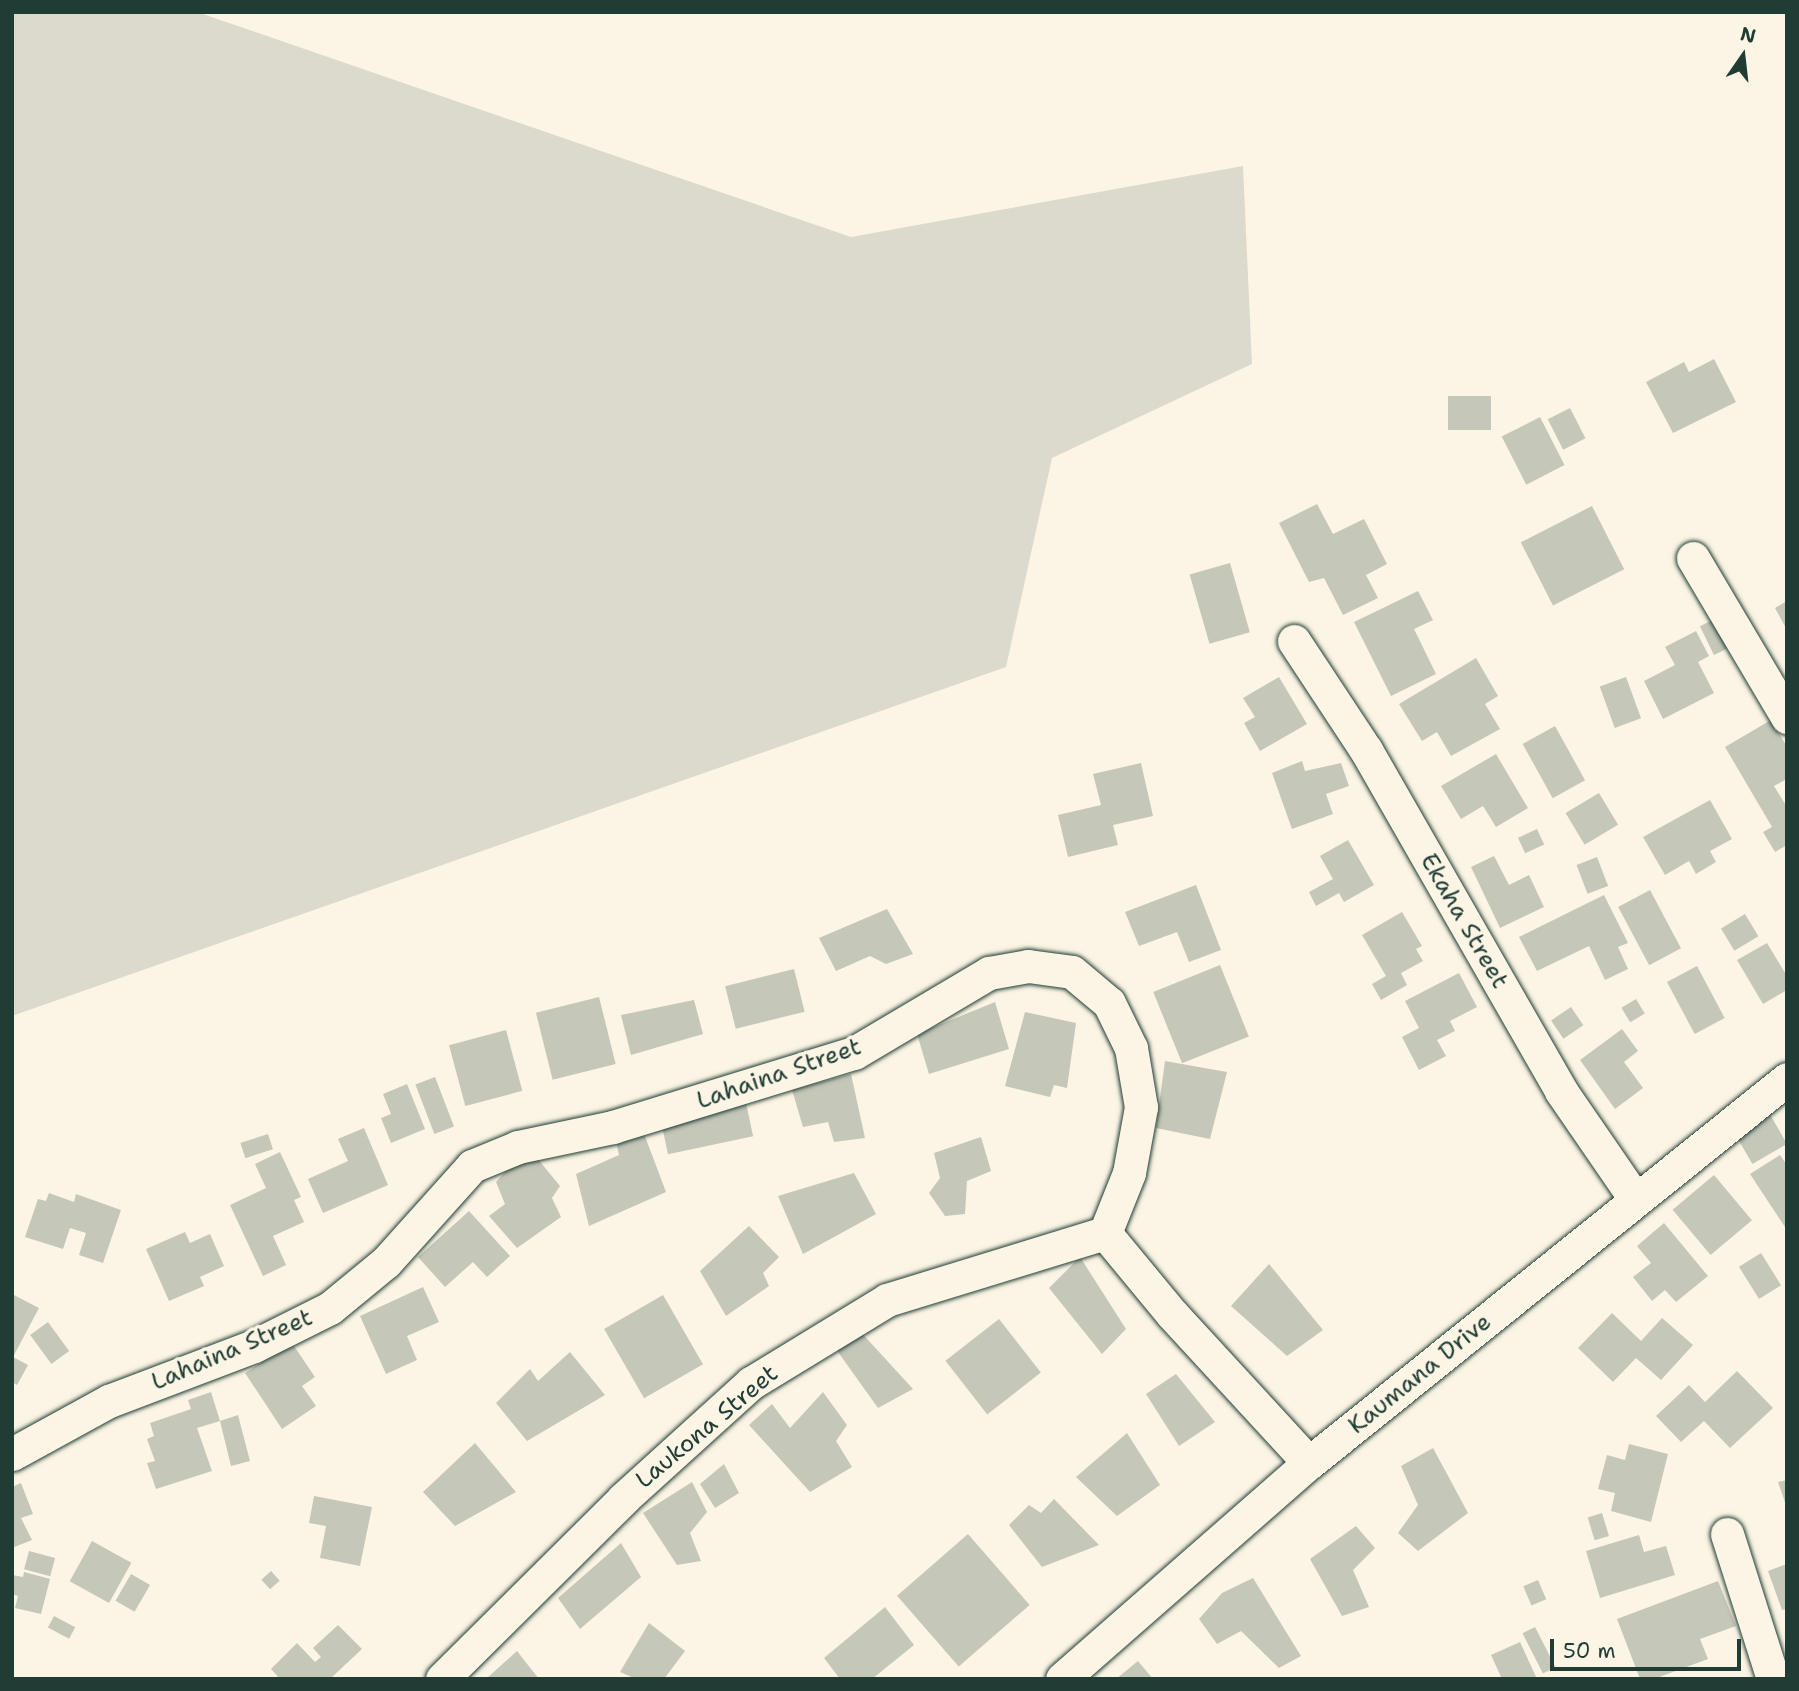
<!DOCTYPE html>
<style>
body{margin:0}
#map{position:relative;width:1799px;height:1691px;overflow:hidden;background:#fcf5e5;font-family:"Shantell Sans",sans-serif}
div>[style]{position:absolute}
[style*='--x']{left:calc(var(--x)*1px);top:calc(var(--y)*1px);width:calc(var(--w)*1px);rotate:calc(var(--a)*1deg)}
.green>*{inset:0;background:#dcdacc}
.building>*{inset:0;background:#c5c7b9;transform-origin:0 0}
.roads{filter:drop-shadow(0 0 2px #1f3d34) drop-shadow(0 0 2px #1f3d34)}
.minor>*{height:33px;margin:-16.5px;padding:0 16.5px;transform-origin:16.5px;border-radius:16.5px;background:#fcf5e5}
span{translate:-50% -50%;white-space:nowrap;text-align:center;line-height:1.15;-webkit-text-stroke:7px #fcf5e5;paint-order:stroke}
.street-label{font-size:24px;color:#1f3d34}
.frame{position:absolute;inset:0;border:14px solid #1f3d34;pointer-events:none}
.north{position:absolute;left:1708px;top:21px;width:70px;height:70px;-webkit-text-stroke:5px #fcf5e5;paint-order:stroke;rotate:14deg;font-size:19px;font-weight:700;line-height:28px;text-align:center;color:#1f3d34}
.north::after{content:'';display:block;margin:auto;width:24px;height:32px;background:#1f3d34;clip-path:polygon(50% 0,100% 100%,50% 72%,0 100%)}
.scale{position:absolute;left:1550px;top:1639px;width:191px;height:32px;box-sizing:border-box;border:4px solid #1f3d34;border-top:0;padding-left:9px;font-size:21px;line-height:24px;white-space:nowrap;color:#1f3d34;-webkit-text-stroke:5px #fcf5e5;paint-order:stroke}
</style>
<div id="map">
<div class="green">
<div style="clip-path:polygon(12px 12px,197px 12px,851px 237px,1243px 166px,1252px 364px,1052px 458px,1006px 667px,12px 1016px)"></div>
</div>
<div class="building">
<div style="clip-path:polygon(1714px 359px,1736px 402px,1673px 433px,1646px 382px,1684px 362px,1689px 372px)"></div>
<div style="left:1448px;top:396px;width:43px;height:34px"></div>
<div style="left:1570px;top:408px;width:34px;height:25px;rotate:63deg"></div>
<div style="left:1540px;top:417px;width:54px;height:43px;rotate:63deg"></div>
<div style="clip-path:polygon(1317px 504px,1333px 534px,1364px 519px,1387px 564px,1366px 575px,1378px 598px,1343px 615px,1324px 578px,1309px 582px,1279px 523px)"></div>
<div style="left:1592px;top:506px;width:71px;height:80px;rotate:63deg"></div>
<div style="left:1230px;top:563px;width:72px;height:42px;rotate:74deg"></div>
<div style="clip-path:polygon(1418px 591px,1433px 620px,1414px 629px,1436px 674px,1391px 696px,1354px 622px)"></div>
<div style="clip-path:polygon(1787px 601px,1787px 630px,1775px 608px)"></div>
<div style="left:1717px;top:618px;width:32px;height:19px;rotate:64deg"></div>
<div style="clip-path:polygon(1696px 631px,1709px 656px,1698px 662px,1714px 693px,1663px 719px,1644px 681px,1675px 665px,1665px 647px)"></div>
<div style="clip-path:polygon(1476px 658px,1498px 696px,1485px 704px,1500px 729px,1451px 756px,1437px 732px,1422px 741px,1399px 704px)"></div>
<div style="clip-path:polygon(1279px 677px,1307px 724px,1260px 751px,1244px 723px,1255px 717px,1243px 698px)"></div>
<div style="left:1626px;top:677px;width:44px;height:28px;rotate:70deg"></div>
<div style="clip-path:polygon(1771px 720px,1787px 747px,1787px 779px,1774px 786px,1787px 807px,1787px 845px,1775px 852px,1763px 832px,1772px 827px,1725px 747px)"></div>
<div style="left:1555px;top:726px;width:62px;height:37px;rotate:61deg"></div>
<div style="clip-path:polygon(1496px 754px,1528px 808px,1496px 827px,1483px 806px,1461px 819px,1441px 786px)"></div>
<div style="clip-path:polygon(1302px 761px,1305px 771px,1341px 763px,1349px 786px,1326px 794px,1333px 814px,1292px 829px,1272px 773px)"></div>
<div style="clip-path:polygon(1141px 763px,1153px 816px,1113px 825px,1118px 845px,1068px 857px,1058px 815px,1101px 805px,1093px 774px)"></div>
<div style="left:1599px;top:793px;width:37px;height:39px;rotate:59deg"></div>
<div style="clip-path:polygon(1710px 800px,1732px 839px,1710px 851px,1716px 862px,1696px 874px,1689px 861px,1665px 875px,1643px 837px)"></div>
<div style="left:1537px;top:829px;width:17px;height:21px;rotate:65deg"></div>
<div style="clip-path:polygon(1348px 840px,1374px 885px,1344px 902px,1339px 893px,1316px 906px,1309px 892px,1333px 879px,1320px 856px)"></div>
<div style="clip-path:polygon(1494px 856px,1509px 885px,1529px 875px,1544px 907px,1500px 928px,1471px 867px)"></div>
<div style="left:1597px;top:857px;width:31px;height:22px;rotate:69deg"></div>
<div style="clip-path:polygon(1196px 885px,1221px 950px,1189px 962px,1177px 932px,1139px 946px,1125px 912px)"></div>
<div style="left:1650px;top:890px;width:66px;height:36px;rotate:62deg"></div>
<div style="clip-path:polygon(1604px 895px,1628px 943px,1618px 947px,1628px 969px,1605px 980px,1589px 946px,1537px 971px,1519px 937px)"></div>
<div style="clip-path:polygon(887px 909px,913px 954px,886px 964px,870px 956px,836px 971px,819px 938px)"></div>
<div style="clip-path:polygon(1402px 912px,1422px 946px,1416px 949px,1423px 961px,1401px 973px,1407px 985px,1381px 1000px,1372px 984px,1386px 976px,1362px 935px)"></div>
<div style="left:1745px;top:914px;width:26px;height:28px;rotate:59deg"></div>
<div style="clip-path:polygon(1767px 943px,1787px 976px,1787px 990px,1763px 1004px,1737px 960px)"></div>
<div style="left:1220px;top:965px;width:77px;height:72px;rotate:68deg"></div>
<div style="left:1697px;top:966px;width:59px;height:34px;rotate:62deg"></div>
<div style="left:794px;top:969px;width:44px;height:71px;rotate:76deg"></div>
<div style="clip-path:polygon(1459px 973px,1477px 1007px,1450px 1021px,1455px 1031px,1437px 1040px,1446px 1056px,1419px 1070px,1402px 1037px,1419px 1028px,1405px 1001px)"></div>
<div style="left:599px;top:997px;width:69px;height:65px;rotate:76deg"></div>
<div style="left:1636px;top:999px;width:17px;height:17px;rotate:59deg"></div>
<div style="clip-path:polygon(694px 1000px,703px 1034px,631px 1055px,621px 1015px)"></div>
<div style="clip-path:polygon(995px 1002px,1009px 1049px,929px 1074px,917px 1034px)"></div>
<div style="left:1571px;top:1007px;width:22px;height:24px;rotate:56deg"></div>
<div style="clip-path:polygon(1025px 1012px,1076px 1023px,1067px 1088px,1054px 1085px,1050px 1097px,1005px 1086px)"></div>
<div style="clip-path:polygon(1622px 1029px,1638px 1051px,1624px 1062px,1643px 1088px,1615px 1109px,1580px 1060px)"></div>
<div style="left:506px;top:1030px;width:63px;height:59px;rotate:75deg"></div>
<div style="clip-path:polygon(1165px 1061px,1227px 1072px,1210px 1139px,1156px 1128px)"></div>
<div style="clip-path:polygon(851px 1074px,865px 1138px,834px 1142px,828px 1122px,803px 1127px,792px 1090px)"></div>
<div style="left:435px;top:1077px;width:53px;height:21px;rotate:69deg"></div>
<div style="clip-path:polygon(407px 1084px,425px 1129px,391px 1143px,381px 1118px,391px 1114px,383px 1094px)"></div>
<div style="left:745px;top:1098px;width:39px;height:87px;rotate:78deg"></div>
<div style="left:1768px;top:1111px;width:38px;height:40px;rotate:60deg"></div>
<div style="clip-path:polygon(364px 1128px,388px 1185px,323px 1213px,308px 1179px,348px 1161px,338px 1139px)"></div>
<div style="clip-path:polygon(643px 1131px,666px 1192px,589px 1226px,576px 1174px,619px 1155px,616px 1141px)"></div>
<div style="left:268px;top:1134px;width:16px;height:29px;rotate:72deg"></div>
<div style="clip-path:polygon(981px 1137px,991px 1171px,967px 1181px,965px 1214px,945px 1216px,929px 1193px,940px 1178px,934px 1153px)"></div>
<div style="clip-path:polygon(280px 1152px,301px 1197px,294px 1200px,304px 1222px,273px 1236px,286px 1265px,263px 1276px,230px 1205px,266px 1188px,255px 1164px)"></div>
<div style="clip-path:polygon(1780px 1155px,1787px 1165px,1787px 1230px,1750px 1174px)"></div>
<div style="clip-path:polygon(537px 1158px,560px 1186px,552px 1198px,561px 1217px,517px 1248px,489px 1216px,505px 1204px,496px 1182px,510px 1166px)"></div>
<div style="clip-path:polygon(854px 1173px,876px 1214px,803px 1254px,778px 1196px)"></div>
<div style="left:1714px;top:1175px;width:59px;height:54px;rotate:50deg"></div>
<div style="clip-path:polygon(49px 1193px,74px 1202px,76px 1194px,121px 1210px,103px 1263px,79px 1255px,86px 1233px,70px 1228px,63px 1249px,25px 1237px,38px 1199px,46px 1201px)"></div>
<div style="clip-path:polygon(469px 1211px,510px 1256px,487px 1277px,473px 1262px,445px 1287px,418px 1257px)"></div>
<div style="clip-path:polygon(1664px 1223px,1708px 1276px,1676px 1302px,1665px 1290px,1652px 1301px,1633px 1277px,1651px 1263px,1637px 1246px)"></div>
<div style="clip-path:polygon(749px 1226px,779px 1257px,763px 1273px,769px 1286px,726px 1316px,700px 1271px)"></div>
<div style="clip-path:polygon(185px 1232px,190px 1243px,210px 1234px,224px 1266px,200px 1277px,204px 1286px,169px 1301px,146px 1249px)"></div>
<div style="left:1761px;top:1253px;width:38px;height:26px;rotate:58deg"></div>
<div style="clip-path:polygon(1080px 1257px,1126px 1329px,1102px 1354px,1049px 1288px)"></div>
<div style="clip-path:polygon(1269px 1264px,1323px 1330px,1287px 1356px,1231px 1306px)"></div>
<div style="clip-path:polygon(423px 1287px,439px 1322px,407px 1336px,417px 1360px,386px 1374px,360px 1316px)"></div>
<div style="clip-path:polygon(12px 1294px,39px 1308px,13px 1357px,28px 1365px,17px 1385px,12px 1382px)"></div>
<div style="left:663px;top:1295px;width:80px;height:68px;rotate:60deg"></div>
<div style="clip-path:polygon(1612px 1313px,1641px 1341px,1662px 1318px,1693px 1345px,1661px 1380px,1636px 1358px,1613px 1382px,1578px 1348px)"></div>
<div style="left:999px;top:1319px;width:68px;height:68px;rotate:52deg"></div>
<div style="left:48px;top:1322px;width:36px;height:22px;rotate:54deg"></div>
<div style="clip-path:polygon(858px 1329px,913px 1389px,878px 1408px,833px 1345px)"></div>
<div style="clip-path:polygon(292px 1343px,315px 1377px,302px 1386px,316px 1406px,282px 1429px,245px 1373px)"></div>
<div style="clip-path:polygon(570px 1352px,605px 1395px,527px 1441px,496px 1403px,530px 1369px,538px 1381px)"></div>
<div style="clip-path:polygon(1737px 1371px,1773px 1408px,1730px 1448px,1704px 1421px,1681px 1442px,1656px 1416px,1689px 1385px,1705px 1402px)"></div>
<div style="clip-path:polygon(1176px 1374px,1215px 1422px,1179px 1446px,1146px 1394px)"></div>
<div style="clip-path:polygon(211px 1392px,220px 1421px,238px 1415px,250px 1461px,231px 1466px,220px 1421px,197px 1428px,212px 1471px,156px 1489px,147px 1463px,155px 1461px,147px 1439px,154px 1436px,150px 1423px,191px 1409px,188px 1400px)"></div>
<div style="clip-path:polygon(823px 1392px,847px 1425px,836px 1441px,852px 1467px,810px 1492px,749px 1425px,772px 1404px,790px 1428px)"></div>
<div style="clip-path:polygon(1127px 1433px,1160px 1485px,1117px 1516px,1076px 1477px)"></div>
<div style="clip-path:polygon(475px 1443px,516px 1492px,455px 1526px,423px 1492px)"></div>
<div style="clip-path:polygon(1629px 1444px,1668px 1454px,1651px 1522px,1611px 1511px,1615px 1493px,1598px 1489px,1607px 1455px,1625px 1460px)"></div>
<div style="clip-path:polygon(1433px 1448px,1468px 1513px,1418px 1551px,1398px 1533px,1418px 1505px,1401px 1466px)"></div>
<div style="clip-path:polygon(724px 1464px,739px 1493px,715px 1508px,700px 1484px)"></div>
<div style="clip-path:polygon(1787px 1480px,1787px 1505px,1786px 1505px,1778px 1482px)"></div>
<div style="clip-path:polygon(692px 1482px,707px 1512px,690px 1533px,701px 1561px,677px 1565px,643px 1513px)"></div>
<div style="clip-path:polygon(21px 1483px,33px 1514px,21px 1518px,32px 1540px,12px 1548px,12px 1487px)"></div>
<div style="clip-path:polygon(314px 1496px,372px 1507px,360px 1566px,320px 1558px,326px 1526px,309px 1523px)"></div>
<div style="clip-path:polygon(1054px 1499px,1099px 1545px,1042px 1567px,1009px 1525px,1029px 1505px,1041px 1513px)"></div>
<div style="left:1602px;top:1513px;width:24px;height:15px;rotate:73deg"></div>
<div style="clip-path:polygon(1356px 1526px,1375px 1548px,1353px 1570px,1369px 1607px,1342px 1616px,1310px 1559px)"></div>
<div style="left:968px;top:1534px;width:94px;height:94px;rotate:49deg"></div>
<div style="clip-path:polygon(1639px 1535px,1644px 1552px,1666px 1546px,1675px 1575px,1600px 1598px,1586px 1551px)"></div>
<div style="left:92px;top:1541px;width:45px;height:46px;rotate:29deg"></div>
<div style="clip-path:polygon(621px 1543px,641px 1577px,580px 1629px,558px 1598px)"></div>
<div style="left:29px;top:1551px;width:27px;height:19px;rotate:15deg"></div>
<div style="clip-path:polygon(1787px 1564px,1787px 1609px,1782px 1610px,1768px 1571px)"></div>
<div style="left:271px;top:1571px;width:13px;height:13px;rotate:48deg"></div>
<div style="clip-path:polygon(24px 1572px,50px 1579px,41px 1614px,15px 1608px,18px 1596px,12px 1594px,12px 1575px,23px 1577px)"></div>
<div style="left:131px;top:1574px;width:22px;height:31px;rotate:30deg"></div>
<div style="clip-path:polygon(1253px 1578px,1301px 1656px,1279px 1668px,1241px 1631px,1217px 1644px,1199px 1619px,1222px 1593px)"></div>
<div style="left:1538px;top:1580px;width:21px;height:16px;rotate:67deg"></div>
<div style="clip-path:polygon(1718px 1581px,1736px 1626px,1700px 1639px,1708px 1659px,1654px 1679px,1640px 1679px,1617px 1619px)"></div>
<div style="clip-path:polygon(885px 1607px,914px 1645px,872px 1679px,840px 1679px,824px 1658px)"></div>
<div style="left:54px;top:1616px;width:24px;height:13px;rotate:28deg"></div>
<div style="clip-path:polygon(649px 1623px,685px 1651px,664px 1679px,636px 1679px,620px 1672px)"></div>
<div style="clip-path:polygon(338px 1625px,362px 1649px,330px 1679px,280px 1679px,271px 1669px,297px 1643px,315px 1662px,321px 1657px,313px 1648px)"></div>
<div style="left:1535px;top:1627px;width:45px;height:14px;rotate:63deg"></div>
<div style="clip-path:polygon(1520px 1642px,1537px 1679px,1502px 1679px,1491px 1655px)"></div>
<div style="clip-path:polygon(517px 1651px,539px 1679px,486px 1679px)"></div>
<div style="clip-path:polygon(1138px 1661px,1153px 1679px,1116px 1679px)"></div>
</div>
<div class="roads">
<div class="minor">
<div style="--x:1693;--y:558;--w:185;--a:59.4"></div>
<div style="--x:1294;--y:641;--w:131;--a:56.6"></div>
<div style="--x:1366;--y:750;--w:393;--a:60.2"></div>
<div style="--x:1561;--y:1091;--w:132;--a:55.5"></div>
<div style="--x:12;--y:1454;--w:111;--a:-28.7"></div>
<div style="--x:109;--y:1401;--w:155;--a:-20.8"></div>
<div style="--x:254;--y:1346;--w:85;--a:-26.6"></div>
<div style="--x:330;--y:1308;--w:72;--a:-39.4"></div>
<div style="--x:386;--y:1262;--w:129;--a:-48.1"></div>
<div style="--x:472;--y:1166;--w:50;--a:-22.4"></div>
<div style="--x:518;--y:1147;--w:97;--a:-11.9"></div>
<div style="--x:613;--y:1127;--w:252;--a:-17.1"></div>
<div style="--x:854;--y:1053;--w:157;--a:-30.7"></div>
<div style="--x:989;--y:973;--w:40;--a:-10"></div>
<div style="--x:1028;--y:966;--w:44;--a:7.8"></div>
<div style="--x:1072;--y:972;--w:48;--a:40"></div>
<div style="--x:1109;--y:1003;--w:50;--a:63.9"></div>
<div style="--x:1131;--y:1048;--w:60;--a:80.4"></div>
<div style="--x:1141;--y:1107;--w:67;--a:100.3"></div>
<div style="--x:1129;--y:1173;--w:65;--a:111.8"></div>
<div style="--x:1105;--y:1233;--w:105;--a:50.4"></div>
<div style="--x:1172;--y:1314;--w:202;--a:47.4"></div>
<div style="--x:1727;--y:1534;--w:152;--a:72.4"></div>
<div style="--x:442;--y:1679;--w:255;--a:-44.8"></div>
<div style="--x:623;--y:1499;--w:173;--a:-42.2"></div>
<div style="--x:751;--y:1383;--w:159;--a:-31.4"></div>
<div style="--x:887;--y:1300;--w:228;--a:-17.1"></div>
<div style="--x:1062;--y:1679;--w:328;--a:-41.2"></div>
<div style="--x:1309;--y:1463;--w:613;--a:-38.78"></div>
</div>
</div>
<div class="street-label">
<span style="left:1464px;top:921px;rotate:60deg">Ekaha Street</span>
<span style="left:779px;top:1074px;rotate:-19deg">Lahaina Street</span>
<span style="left:232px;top:1350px;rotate:-23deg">Lahaina Street</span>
<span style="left:1420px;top:1374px;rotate:-39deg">Kaumana Drive</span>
<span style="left:707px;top:1427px;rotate:-40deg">Laukona Street</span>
</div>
<div class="frame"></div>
<div class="north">N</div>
<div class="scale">50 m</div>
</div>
